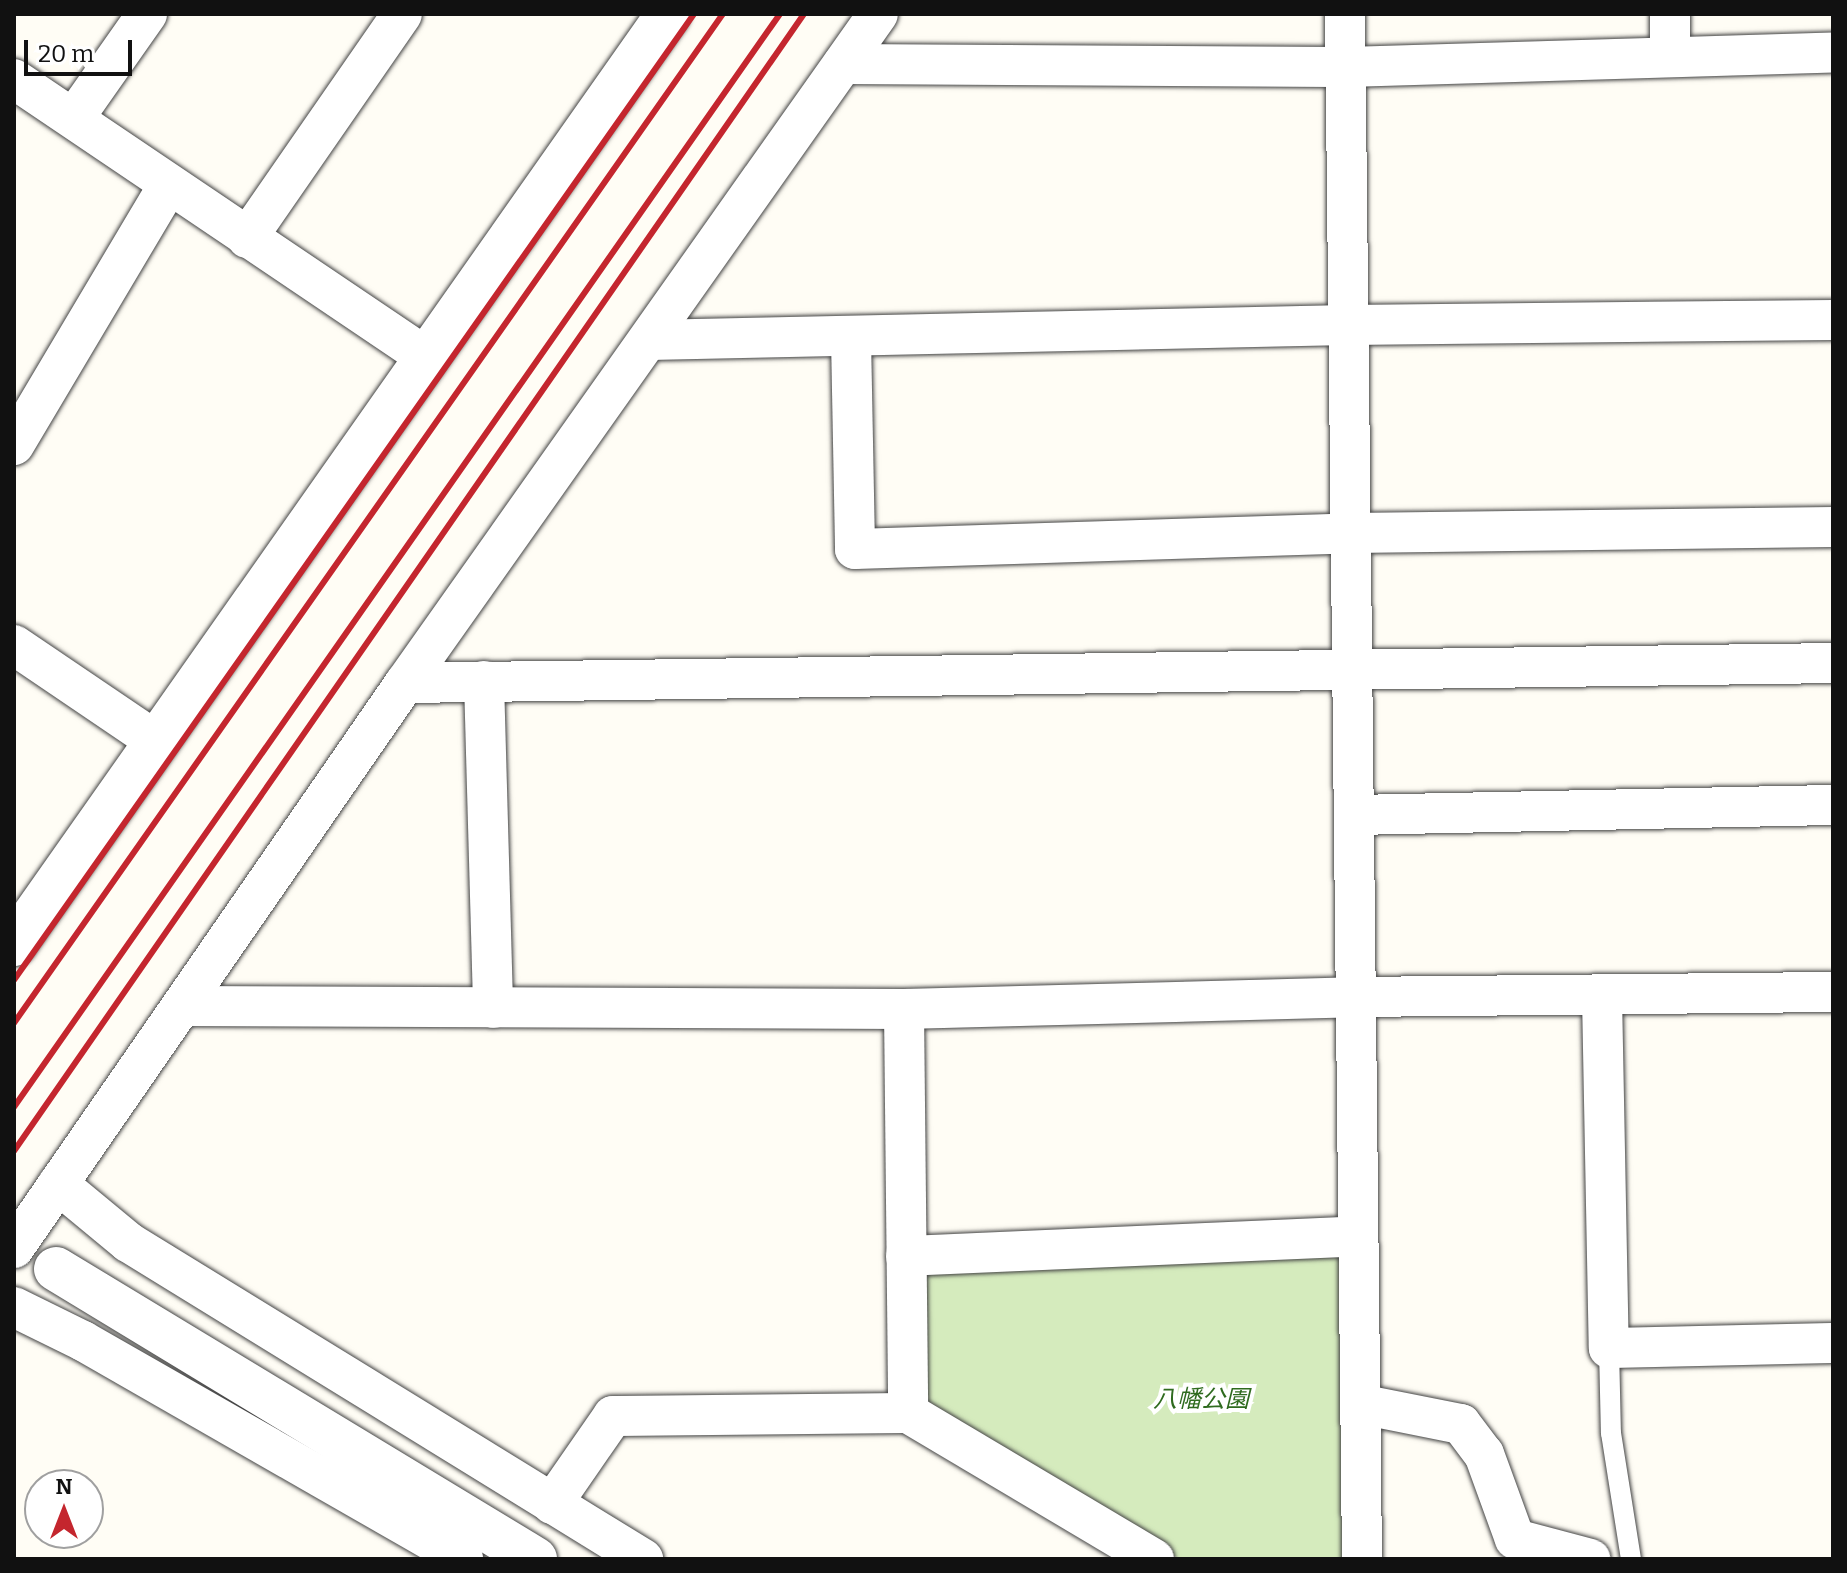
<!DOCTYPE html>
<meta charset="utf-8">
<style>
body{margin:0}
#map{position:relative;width:1847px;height:1573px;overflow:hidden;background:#fffdf5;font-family:Bitter,"Noto Sans JP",serif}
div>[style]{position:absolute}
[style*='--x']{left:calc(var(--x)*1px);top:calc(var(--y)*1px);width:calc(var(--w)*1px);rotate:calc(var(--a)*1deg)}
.green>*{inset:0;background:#d5ebbd}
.roads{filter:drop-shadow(0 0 2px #444) drop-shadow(0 0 2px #444)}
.service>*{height:20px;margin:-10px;padding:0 10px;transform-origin:10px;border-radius:10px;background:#fff}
.minor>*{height:40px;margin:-20px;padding:0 20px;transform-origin:20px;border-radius:20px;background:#fff}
.tertiary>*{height:44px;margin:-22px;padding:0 22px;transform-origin:22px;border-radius:22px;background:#fff}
.rail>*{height:6px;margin:-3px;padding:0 3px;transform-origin:3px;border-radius:3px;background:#c4262e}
span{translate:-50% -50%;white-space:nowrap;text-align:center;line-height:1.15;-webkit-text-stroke:8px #fff;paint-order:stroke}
.park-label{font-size:24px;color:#2f6b1f;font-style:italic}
.frame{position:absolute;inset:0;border:16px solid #111;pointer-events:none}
.north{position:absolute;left:24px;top:1469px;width:80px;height:80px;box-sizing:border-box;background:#fff;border:2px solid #a0a0a0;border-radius:50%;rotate:0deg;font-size:22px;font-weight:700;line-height:32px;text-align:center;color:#111}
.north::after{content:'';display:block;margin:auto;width:28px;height:36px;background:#c4262e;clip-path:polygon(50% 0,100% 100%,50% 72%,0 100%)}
.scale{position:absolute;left:24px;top:40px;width:108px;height:36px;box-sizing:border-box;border:4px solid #111;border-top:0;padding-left:10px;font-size:24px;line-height:28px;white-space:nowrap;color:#111;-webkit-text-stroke:6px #fff;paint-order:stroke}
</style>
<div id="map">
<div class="green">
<div style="clip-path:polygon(1347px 1245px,1352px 1559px,1180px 1559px,920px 1407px,918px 1266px)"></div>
</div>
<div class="roads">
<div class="service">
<div style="--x:1609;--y:1348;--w:85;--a:88.7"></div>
<div style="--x:1611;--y:1433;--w:128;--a:81"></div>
</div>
<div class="minor">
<div style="--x:1345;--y:14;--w:1545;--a:89.37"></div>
<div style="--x:1670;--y:14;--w:42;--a:90"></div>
<div style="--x:843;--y:64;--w:504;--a:0.34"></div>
<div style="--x:1347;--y:67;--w:486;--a:-1.7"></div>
<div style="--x:14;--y:79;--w:495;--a:34"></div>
<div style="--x:74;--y:118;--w:127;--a:-54.9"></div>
<div style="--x:247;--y:238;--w:272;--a:-55.3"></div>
<div style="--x:851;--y:338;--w:211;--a:88.9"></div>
<div style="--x:855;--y:549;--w:496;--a:-1.8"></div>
<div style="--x:1351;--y:533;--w:482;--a:-0.7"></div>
<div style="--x:649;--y:340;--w:699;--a:-1.23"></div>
<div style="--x:1348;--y:325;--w:485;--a:-0.6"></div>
<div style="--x:14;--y:445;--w:301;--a:-59.3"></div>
<div style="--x:14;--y:645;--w:171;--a:34.1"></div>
<div style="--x:484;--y:681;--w:327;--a:88.4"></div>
<div style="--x:405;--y:683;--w:1428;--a:-0.8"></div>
<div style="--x:1354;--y:815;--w:479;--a:-1.2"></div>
<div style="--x:1602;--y:996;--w:352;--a:88.9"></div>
<div style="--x:1609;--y:1348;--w:224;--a:-1.3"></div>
<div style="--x:184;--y:1006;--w:720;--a:0.24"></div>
<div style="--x:904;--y:1009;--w:450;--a:-1.5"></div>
<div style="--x:1354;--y:997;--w:479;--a:-0.6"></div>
<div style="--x:904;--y:1009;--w:404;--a:89.4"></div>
<div style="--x:58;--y:1184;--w:91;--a:39.6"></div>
<div style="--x:128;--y:1242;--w:605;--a:31.61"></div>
<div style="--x:14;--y:1248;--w:687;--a:-55.32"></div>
<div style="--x:405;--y:683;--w:819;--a:-54.74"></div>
<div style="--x:906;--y:1256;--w:452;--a:-2.5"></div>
<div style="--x:14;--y:1307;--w:77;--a:26.2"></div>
<div style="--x:83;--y:1341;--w:438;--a:29.8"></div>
<div style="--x:1360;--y:1404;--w:103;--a:11.2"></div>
<div style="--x:1461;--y:1424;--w:38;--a:53"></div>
<div style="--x:1484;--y:1454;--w:90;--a:70"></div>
<div style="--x:1515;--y:1539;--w:78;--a:14.9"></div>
<div style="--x:552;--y:1504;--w:107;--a:-55.3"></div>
<div style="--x:613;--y:1416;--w:295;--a:-0.6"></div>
<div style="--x:908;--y:1413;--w:286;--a:30.7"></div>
</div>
<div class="tertiary">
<div style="--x:14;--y:944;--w:1137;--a:-54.88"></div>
<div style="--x:56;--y:1269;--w:560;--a:31.19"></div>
</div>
</div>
<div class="rail">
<div style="--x:14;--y:980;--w:1181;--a:-54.86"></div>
<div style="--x:14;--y:1023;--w:1233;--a:-54.91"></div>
<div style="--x:14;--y:1107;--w:1335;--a:-54.98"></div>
<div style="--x:14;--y:1151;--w:1385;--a:-55.21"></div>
</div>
<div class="park-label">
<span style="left:1201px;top:1400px">八幡公園</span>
</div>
<div class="frame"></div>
<div class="north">N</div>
<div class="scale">20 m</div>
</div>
